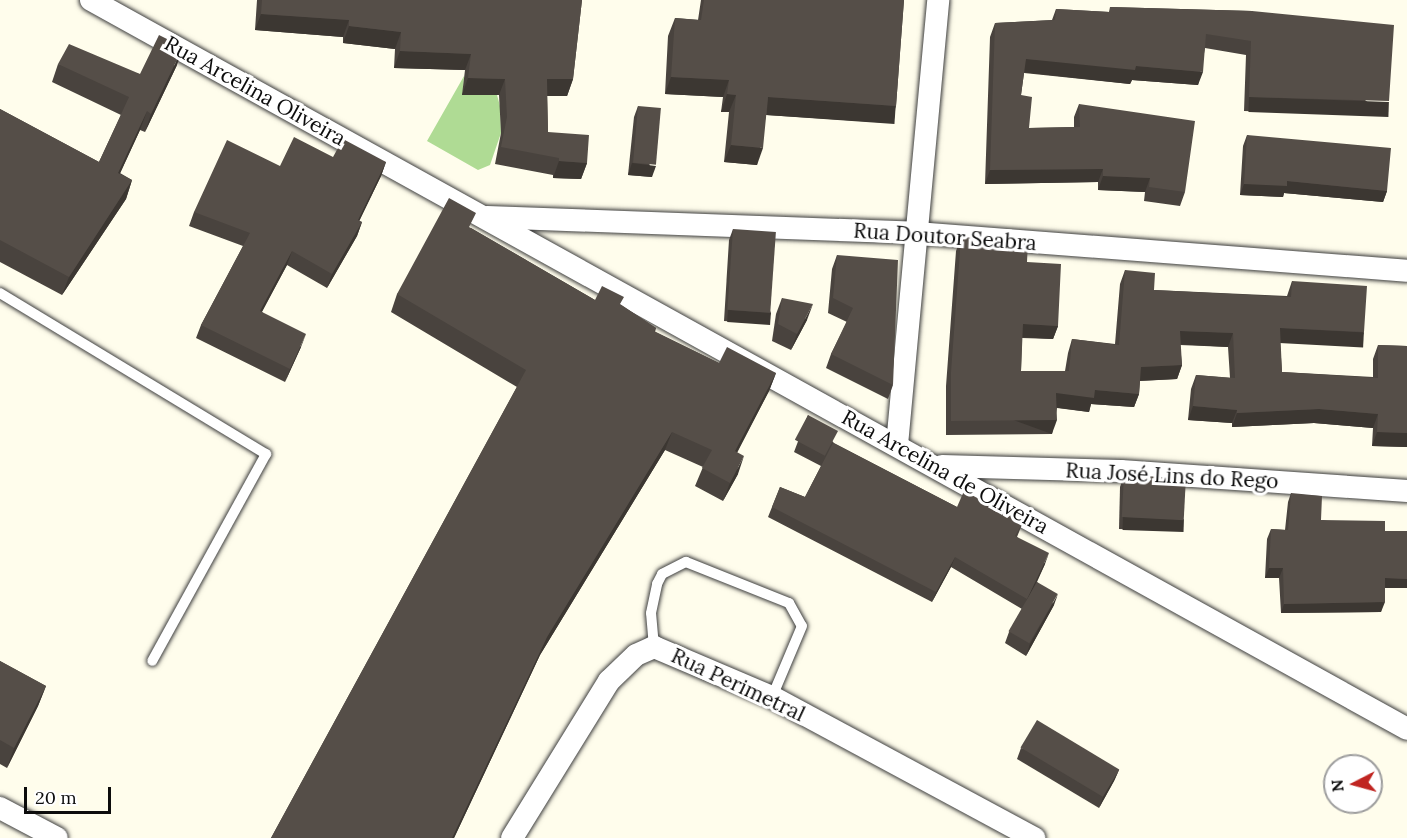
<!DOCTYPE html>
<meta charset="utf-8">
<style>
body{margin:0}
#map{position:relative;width:1407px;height:838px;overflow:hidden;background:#fffdec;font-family:Lora,serif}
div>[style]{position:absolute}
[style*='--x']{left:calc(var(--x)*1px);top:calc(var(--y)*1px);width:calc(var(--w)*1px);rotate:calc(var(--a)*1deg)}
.forest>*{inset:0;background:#afdb94}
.roads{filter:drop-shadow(0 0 2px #3f3f3f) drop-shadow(0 0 2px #3f3f3f)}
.lane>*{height:10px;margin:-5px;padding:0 5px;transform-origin:5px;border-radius:5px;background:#fff}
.street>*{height:22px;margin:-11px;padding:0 11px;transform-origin:11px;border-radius:11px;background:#fff}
.wall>*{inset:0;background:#49433e}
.shaded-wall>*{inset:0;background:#3c3732;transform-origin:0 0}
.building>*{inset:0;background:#554e48;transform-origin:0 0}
span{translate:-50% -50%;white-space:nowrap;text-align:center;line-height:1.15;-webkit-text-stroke:6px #fff;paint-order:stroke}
.street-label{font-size:21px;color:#0c0c0c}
.north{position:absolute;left:1323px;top:754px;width:60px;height:60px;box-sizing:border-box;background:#fff;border:2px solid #9e9e9e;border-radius:50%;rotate:264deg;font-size:16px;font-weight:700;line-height:24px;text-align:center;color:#0c0c0c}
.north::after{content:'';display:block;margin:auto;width:21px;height:27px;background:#c02521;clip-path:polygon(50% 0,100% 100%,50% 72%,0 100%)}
.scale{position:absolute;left:24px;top:787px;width:87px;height:27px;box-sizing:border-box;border:3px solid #0c0c0c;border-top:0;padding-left:8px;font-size:18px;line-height:21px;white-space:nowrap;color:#0c0c0c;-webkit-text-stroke:4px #fff;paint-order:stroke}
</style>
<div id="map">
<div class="forest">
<div style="clip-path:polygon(464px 76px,463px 95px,497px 95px,500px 106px,501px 133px,490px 165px,478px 170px,427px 141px)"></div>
</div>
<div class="roads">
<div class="lane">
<div style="--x:0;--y:293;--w:311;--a:31.2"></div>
<div style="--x:266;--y:454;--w:236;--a:118.8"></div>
<div style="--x:654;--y:647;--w:34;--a:-95"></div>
<div style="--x:651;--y:613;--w:30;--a:-78"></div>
<div style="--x:657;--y:584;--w:11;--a:-63"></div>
<div style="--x:662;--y:574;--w:27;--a:-27"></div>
<div style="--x:686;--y:562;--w:111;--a:21.7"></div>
<div style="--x:789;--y:603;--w:26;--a:61"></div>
<div style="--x:802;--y:626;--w:77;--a:112.9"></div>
</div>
<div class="street">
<div style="--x:91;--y:0;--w:1504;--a:28.98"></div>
<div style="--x:487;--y:217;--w:429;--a:2.1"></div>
<div style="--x:916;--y:233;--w:492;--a:4.4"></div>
<div style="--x:897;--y:445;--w:447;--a:-84.7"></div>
<div style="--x:942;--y:466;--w:179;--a:1.6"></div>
<div style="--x:1121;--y:471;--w:287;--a:4"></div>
<div style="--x:0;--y:808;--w:64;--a:27.8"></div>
<div style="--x:512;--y:838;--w:185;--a:-58.3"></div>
<div style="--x:609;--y:681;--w:37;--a:-44"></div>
<div style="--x:636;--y:655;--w:20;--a:-24"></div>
<div style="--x:654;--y:647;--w:128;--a:23"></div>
<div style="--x:772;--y:697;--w:298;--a:28.3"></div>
</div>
</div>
<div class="wall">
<div style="clip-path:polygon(257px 0,582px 0,573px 79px,567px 96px,547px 96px,548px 132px,587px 163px,581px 179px,553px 178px,553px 175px,495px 164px,501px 133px,499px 95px,462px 95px,465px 70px,394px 68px,395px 49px,343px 43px,343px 37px,255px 30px)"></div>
<div style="clip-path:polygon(701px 0,904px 0,896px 106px,890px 123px,766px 115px,757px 165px,724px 162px,729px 112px,721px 112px,723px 97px,665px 94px,668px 36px,675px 18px,698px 20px)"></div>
<div style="clip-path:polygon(1110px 7px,1252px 11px,1384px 115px,1244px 111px,1246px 55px,1205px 48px,1198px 85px,1132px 80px,1130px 84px,1024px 73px,1021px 95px,1029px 128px,1074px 127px,1074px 117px,1079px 104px,1185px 192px,1180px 206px,1144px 201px,1145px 192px,1098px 190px,1098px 182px,985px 184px,990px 37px,995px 23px,1052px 20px,1056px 9px,1109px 12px)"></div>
<div style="clip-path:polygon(58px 64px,140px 74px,177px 65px,145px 132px,140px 130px,120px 173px,132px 180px,126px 199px,62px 295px,0 262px,0 109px,99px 162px,121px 115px,52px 82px)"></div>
<div style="clip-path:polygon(638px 106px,652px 177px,628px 175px,634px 117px)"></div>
<div style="clip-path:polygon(1247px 135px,1387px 191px,1383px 202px,1284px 193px,1283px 197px,1240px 195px,1243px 146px)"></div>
<div style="clip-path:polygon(333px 157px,386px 162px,381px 176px,359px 221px,362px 222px,357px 236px,327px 288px,287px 265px,262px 312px,301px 347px,285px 382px,196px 338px,201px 325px,243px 246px,189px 226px,194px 212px,280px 166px)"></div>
<div style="clip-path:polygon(471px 228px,595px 300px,621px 305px,656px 328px,655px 332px,719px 363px,776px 373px,769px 391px,737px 453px,738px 474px,723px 501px,695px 486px,703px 467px,665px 450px,540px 655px,454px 838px,271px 838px,517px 387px,391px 312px,397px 294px)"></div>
<div style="clip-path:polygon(733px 229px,771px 313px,767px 324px,724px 321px,729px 240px)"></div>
<div style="clip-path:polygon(961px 237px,1027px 262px,1058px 326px,1053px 339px,1022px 338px,1021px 371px,1065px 371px,1068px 353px,1072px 339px,1115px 344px,1120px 284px,1125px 270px,1154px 290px,1287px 296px,1292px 281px,1364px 332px,1359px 346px,1280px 342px,1282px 372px,1373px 377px,1373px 359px,1378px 345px,1407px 346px,1407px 447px,1372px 446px,1373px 428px,1314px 423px,1232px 427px,1232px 423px,1188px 420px,1191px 389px,1196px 375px,1230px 378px,1228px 347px,1180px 345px,1182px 365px,1177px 379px,1140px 381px,1139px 394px,1134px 407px,1091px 404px,1089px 412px,1057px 408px,1052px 434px,946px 435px,946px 386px,956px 251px)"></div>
<div style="clip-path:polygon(837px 255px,893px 385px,888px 399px,826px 368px,831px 354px,847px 322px,828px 313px,832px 269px)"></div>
<div style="clip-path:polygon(782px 298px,807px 320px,791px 350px,772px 341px,776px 314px)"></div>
<div style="clip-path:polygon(808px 415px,834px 443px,957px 507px,1023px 522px,1017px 537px,1045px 564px,1037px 582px,1054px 605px,1026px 656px,1005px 643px,1009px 632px,1022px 609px,951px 567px,932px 602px,768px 517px,780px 487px,805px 497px,821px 466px,794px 452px)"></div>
<div style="clip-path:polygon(1124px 475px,1180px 531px,1119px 529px,1120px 487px)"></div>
<div style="clip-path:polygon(1291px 493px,1321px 520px,1385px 531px,1407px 531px,1407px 588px,1385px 588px,1381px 612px,1281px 613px,1279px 578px,1265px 578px,1267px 539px,1271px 529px,1285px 530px,1288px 502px)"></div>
<div style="clip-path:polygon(0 661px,46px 686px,38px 706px,7px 768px,0 764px)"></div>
<div style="clip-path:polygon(1021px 748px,1119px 770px,1114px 781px,1099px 808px,1017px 759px)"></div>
</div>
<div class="shaded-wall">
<div style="clip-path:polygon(261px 14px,349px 20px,343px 37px,255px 30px)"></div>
<div style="clip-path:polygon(349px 26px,401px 32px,395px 49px,343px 43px)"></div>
<div style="clip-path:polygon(183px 47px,177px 65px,145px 132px,151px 114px)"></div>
<div style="clip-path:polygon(400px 51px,471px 54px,465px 70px,394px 68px)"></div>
<div style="clip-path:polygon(1026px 59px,1136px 66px,1203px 72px,1198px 85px,1132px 80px,1130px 84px,1021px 72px)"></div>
<div style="clip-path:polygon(671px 77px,729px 80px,723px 97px,665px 94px)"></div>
<div style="clip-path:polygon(468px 78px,505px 79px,499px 95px,462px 95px)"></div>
<div style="clip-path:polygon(547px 79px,573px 79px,567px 96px,541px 96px)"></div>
<div style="clip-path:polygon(727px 94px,736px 95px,729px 112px,721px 112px)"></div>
<div style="left:768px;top:97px;width:128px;height:18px;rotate:4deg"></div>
<div style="left:1249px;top:97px;width:140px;height:15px;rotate:2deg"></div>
<div style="clip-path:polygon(147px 111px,140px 130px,112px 191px,118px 173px)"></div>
<div style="clip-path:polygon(731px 145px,763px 148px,757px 165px,724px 162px)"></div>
<div style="clip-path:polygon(559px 161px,587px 163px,581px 179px,553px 178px)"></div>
<div style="clip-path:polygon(386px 162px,381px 176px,353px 234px,358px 220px)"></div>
<div style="clip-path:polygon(632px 163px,656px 166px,652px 177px,628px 175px)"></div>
<div style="clip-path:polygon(1103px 169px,1098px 182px,985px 184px,990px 170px)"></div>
<div style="clip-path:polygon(1103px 176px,1150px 178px,1145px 192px,1098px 190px)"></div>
<div style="clip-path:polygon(132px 180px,126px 199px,62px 295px,69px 277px)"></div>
<div style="clip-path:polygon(1287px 181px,1387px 191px,1383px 202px,1284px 193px,1283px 197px,1240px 195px,1244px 184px)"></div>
<div style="clip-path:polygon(362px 222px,357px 236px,327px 288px,332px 274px)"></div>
<div style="clip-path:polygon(292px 251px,287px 265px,255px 324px,260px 311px)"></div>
<div style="clip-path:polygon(813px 304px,807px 320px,791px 350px,797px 334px)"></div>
<div style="left:728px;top:310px;width:43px;height:12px;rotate:4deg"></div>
<div style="clip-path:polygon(1023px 324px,1058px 326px,1053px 339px,1018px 337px)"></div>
<div style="left:1280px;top:328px;width:84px;height:15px;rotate:3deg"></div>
<div style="clip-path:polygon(1180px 331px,1233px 333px,1228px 347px,1175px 344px)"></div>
<div style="clip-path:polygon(306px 334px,301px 347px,285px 382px,290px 369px)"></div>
<div style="clip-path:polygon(1182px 365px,1177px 379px,1136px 381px,1141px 367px)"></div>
<div style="clip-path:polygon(776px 373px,769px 391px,728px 469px,735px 451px)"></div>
<div style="clip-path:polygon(1095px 390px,1139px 394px,1134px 407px,1091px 404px,1089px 412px,1052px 407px,1056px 393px)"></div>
<div style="clip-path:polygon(1193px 406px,1237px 410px,1232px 423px,1188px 420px)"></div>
<div style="clip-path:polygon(1319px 409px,1378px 414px,1373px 428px,1314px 423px,1232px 427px,1237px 413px)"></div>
<div style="left:1057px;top:420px;width:15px;height:106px;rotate:110deg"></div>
<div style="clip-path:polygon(672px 432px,665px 450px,540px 655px,454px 838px,452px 838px,547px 637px)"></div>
<div style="clip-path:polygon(1377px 432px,1407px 433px,1407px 447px,1372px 446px)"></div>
<div style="clip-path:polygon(744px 456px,738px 474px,723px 501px,730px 483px)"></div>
<div style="left:1123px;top:517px;width:61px;height:13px;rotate:2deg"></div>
<div style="clip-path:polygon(1049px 553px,1045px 564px,1023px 610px,1027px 599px)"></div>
<div style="clip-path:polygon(955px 557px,951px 567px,932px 602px,936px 592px)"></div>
<div style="clip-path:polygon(1269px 568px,1283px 568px,1279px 578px,1265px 578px)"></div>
<div style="clip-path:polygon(1385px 578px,1407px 579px,1407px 588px,1381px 588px)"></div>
<div style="clip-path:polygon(1058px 594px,1054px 605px,1026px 656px,1030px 644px)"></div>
<div style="clip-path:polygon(1385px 602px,1381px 612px,1281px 613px,1284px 604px)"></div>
<div style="clip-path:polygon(46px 686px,38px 706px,7px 768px,14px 748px)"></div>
<div style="clip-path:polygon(1119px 770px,1114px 781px,1099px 808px,1103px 797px)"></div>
</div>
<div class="building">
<div style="clip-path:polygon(262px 0,582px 0,573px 79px,547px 79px,548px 132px,589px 135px,587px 163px,559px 161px,559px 158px,501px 147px,507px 117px,505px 79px,468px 78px,471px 54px,400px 51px,401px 32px,349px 26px,349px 20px,261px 14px)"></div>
<div style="clip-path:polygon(704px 0,904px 0,896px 106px,768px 97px,763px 148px,731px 145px,736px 95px,727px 94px,729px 80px,671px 77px,675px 18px,701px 20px)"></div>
<div style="clip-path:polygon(1110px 7px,1252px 11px,1394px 25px,1389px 101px,1249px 97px,1251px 41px,1206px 34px,1203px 72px,1136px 66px,1135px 70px,1026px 59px,1021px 95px,1032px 97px,1029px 128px,1080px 127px,1079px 104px,1195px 121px,1185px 192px,1149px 187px,1150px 178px,1103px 176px,1103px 169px,990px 170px,995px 23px,1055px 20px,1056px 9px,1110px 12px)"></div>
<div style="clip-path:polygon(159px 35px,183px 47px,151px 114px,147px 111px,118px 173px,132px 180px,69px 277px,0 240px,0 109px,99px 162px,129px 97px,58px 64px,69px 44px,140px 74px)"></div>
<div style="left:638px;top:106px;width:23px;height:57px;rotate:5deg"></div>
<div style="clip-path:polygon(1247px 135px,1391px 148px,1387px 191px,1287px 181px,1287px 186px,1244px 184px)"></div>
<div style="clip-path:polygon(294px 137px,333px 157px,343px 139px,386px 162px,358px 220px,362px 222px,332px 274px,292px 251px,260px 311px,306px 334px,290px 369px,201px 325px,250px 233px,194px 212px,227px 140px,280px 166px)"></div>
<div style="clip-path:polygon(449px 198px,476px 213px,469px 227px,595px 300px,602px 286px,624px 297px,620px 304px,656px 328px,654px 331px,719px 363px,727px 347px,776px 373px,735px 451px,744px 456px,730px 483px,702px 468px,712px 450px,672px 432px,547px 637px,452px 838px,271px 838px,526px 370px,397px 294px)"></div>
<div style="left:733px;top:229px;width:43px;height:81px;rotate:4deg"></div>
<div style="clip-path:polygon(961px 237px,1028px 241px,1027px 262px,1061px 264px,1058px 326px,1023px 324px,1021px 371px,1069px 371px,1072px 339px,1119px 345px,1125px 270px,1155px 273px,1154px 290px,1291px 297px,1292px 281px,1367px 286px,1364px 332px,1280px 328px,1282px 372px,1378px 378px,1378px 345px,1407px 346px,1407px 433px,1377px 432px,1378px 414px,1319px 409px,1237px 413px,1237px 410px,1193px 406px,1196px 375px,1235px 378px,1233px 333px,1180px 331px,1182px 365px,1141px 367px,1139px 394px,1095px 390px,1094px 398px,1056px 393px,1057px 420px,951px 421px,951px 372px)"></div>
<div style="clip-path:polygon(837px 255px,898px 260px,893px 385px,831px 354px,853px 308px,833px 298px)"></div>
<div style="clip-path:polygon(782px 298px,813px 304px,797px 334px,778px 324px)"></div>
<div style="left:808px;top:415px;width:34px;height:28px;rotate:28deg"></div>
<div style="clip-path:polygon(833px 443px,957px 507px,964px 491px,1023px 522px,1015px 536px,1049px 553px,1027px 599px,955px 557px,936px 592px,772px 507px,780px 487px,805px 497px)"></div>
<div style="left:1124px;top:475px;width:62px;height:42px;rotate:3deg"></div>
<div style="clip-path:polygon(1291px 493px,1322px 496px,1321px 520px,1385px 521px,1385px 531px,1407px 531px,1407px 579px,1385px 578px,1385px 602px,1284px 604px,1283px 568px,1269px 568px,1271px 529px,1288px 530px)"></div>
<div style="left:1037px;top:582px;width:24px;height:57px;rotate:30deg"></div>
<div style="clip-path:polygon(0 661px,46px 686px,14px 748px,0 740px)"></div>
<div style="left:1037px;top:720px;width:96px;height:32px;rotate:31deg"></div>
</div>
<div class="street-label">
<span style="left:255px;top:91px;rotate:29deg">Rua Arcelina Oliveira</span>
<span style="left:945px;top:237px;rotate:4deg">Rua Doutor Seabra</span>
<span style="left:945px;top:472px;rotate:29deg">Rua Arcelina de Oliveira</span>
<span style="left:1172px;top:476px;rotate:3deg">Rua José Lins do Rego</span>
<span style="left:738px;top:685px;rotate:25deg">Rua Perimetral</span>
</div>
<div class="north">N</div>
<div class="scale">20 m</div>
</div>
